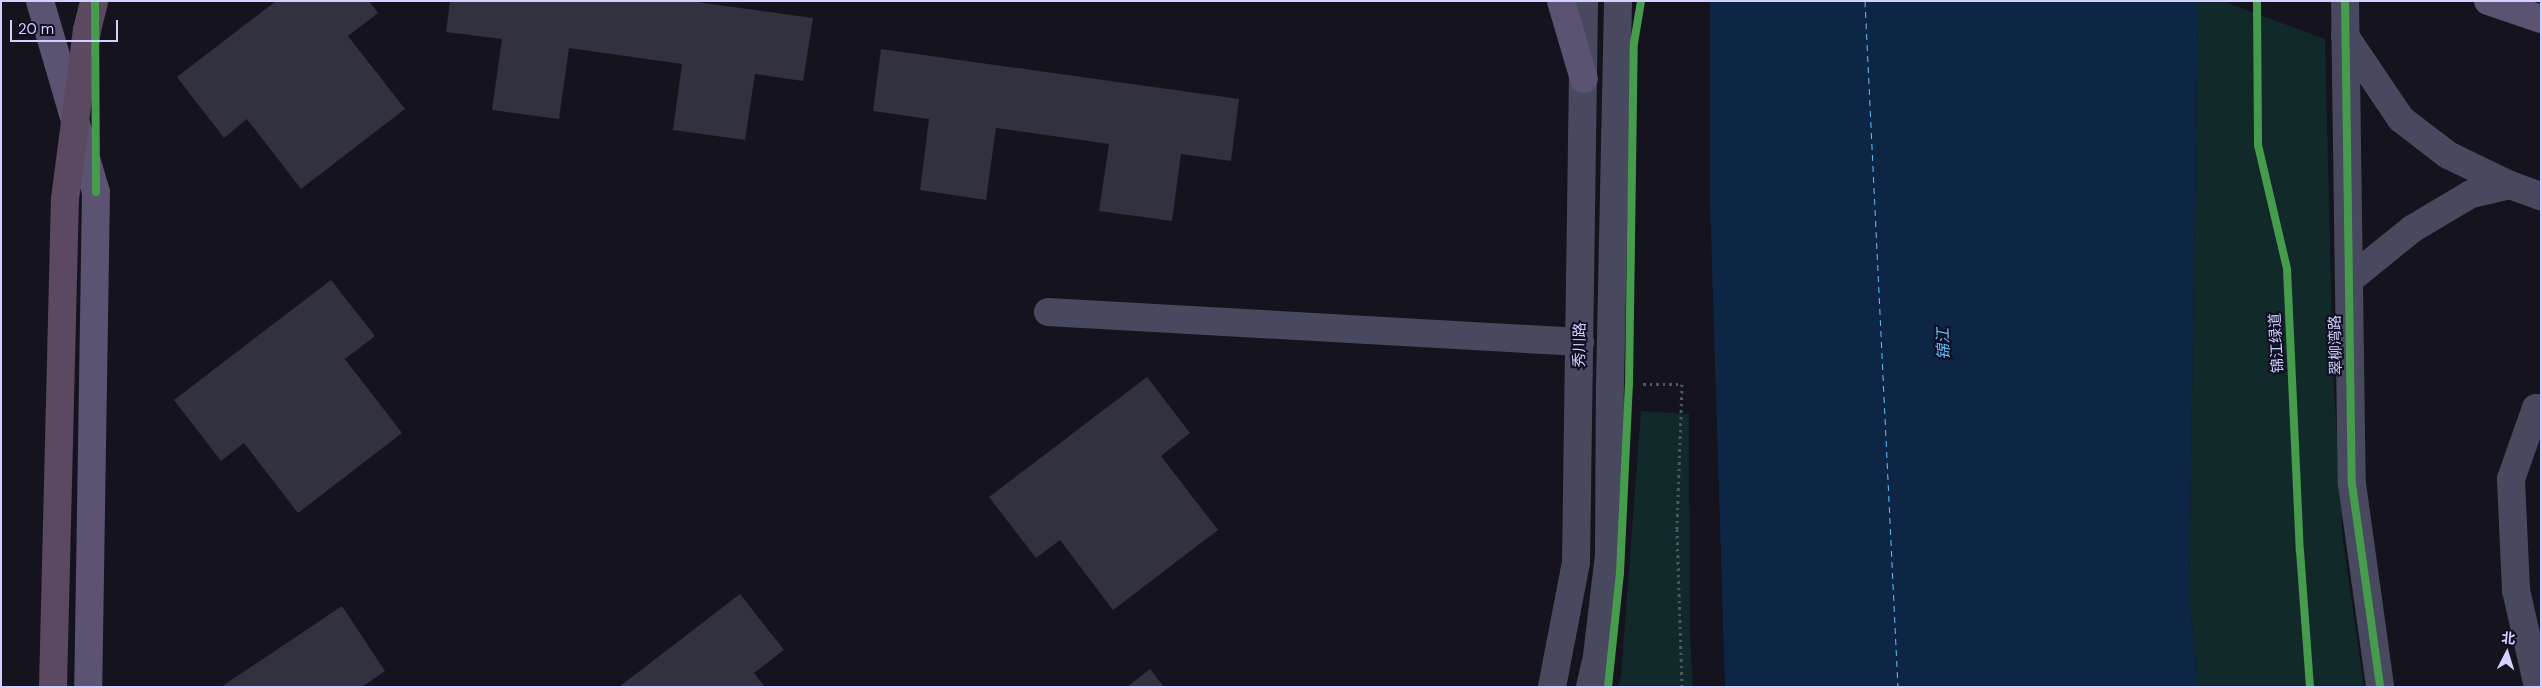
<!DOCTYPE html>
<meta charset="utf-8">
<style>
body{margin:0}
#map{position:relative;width:2542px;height:688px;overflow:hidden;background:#14131e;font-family:"DM Sans","Noto Sans SC",sans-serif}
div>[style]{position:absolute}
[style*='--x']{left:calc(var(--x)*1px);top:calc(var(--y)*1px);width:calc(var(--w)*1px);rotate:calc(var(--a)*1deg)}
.green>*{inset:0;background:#112928}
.water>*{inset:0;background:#0e2645}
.ferry>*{height:1px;margin-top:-0.5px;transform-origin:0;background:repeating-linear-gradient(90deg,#60c0fe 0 6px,transparent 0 11px)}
.building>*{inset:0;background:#323140}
.path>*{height:3px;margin-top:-1.5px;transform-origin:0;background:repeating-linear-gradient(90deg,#4a5a65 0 2.5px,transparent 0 6.5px)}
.minor>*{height:28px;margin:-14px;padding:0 14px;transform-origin:14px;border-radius:14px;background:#48495f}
.major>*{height:28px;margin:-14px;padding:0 14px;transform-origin:14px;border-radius:14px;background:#5b5371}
.highway-bridge>*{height:28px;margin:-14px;padding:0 14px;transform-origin:14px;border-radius:14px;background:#5a4960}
.cycleway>*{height:8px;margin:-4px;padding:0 4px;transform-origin:4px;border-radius:4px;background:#469c4c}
span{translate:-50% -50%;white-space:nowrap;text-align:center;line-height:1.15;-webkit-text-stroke:4px #100e23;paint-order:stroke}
.street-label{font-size:15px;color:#d3d1ff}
.water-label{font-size:16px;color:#60c0fe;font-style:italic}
.frame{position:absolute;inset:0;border:2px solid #d3d1ff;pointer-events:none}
.north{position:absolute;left:2482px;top:628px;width:50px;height:50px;-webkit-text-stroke:4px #100e23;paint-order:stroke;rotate:5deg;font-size:14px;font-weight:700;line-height:20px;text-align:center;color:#d3d1ff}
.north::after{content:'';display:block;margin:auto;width:18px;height:22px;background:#d3d1ff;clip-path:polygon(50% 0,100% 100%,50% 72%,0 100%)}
.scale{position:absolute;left:10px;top:20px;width:108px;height:22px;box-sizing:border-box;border:2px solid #d3d1ff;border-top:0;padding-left:6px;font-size:15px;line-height:18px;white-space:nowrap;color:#d3d1ff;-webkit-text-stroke:4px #100e23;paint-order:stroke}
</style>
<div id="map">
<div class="green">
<div style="clip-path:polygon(2198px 1px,2222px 1px,2325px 39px,2333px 370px,2343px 542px,2364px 687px,2198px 687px,2189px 594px)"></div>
<div style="clip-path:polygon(1641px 411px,1689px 414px,1690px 637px,1693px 687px,1618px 687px,1621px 676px)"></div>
</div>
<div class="water">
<div style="clip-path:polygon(1710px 1px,2198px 1px,2189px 594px,2198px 687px,1725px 687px,1710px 203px)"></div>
</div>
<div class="ferry">
<div style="--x:1865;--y:1;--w:687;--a:87.25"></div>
</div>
<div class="building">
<div style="clip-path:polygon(276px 1px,369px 1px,378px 13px,348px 36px,405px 109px,301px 189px,247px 119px,224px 138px,177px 77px)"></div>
<div style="clip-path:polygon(450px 1px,689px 1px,813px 18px,803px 81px,755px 74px,745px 140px,673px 130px,682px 64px,569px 48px,559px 119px,492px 110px,502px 39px,446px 32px)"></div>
<div style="clip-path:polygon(881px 49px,1239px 99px,1231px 161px,1181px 154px,1172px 221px,1099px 211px,1109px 144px,996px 128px,986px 200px,920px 190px,929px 119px,873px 111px)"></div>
<div style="clip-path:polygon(331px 280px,375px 336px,345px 359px,402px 433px,298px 513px,244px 443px,221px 461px,174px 400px)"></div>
<div style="clip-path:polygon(1147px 377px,1190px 433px,1161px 456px,1218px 530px,1113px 610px,1060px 540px,1036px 558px,989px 497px)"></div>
<div style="clip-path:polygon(740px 594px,784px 650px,754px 673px,765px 687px,619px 687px)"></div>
<div style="clip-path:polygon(342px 606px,385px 671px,362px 687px,221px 687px)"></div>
<div style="clip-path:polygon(1150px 669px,1164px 687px,1127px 687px)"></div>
</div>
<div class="path">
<div style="--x:1643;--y:384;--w:39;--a:0"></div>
<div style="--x:1682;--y:384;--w:145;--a:92"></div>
<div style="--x:1677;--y:529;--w:158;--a:88.2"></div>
</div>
<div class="minor">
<div style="--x:2345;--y:1;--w:483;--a:89.2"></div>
<div style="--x:2352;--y:484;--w:205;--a:82.1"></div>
<div style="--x:2345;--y:36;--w:100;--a:56"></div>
<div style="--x:2401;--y:119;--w:59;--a:37.5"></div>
<div style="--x:2448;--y:155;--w:69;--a:25.8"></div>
<div style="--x:2349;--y:280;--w:81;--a:-39"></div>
<div style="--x:2412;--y:229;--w:69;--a:-30.7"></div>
<div style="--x:2471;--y:194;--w:40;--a:-13"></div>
<div style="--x:2510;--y:185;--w:33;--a:20"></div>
<div style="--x:1048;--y:312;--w:533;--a:3.23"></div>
<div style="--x:1552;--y:687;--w:127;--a:-79.1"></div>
<div style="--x:1576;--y:562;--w:561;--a:-89.18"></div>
<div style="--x:1590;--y:687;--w:32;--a:-77"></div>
<div style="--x:1597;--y:656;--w:102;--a:-83.2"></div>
<div style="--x:1609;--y:555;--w:170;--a:-89.7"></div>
<div style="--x:1610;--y:385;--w:384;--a:-88.8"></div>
<div style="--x:2538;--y:687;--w:99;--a:-102.8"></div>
<div style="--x:2516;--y:590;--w:111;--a:-92.6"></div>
<div style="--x:2511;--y:479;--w:75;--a:-70.6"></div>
<div style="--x:2536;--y:408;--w:5;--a:22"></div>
</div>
<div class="major">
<div style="--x:40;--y:1;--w:199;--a:73.7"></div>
<div style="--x:96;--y:192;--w:495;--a:90.9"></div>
<div style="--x:1561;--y:1;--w:81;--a:73.6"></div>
<div style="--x:2488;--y:1;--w:56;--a:18.8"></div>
</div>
<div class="highway-bridge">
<div style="--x:53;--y:687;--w:488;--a:-88.6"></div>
<div style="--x:65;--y:199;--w:170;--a:-82.6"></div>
<div style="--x:87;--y:30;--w:30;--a:-76"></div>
</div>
<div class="cycleway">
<div style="--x:95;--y:1;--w:191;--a:89.7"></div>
<div style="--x:2257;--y:1;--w:144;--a:89.6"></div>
<div style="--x:2258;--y:145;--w:127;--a:76.8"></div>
<div style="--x:2287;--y:269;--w:282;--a:87.4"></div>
<div style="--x:2300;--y:551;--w:136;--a:85.8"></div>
<div style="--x:2345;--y:1;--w:483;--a:89.2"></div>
<div style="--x:2352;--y:484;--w:205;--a:82.1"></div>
<div style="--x:1608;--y:687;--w:115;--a:-84"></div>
<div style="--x:1620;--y:573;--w:189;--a:-87.3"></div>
<div style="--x:1629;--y:384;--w:341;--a:-89.2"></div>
<div style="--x:1634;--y:43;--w:43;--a:-80.5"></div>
</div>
<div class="street-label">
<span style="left:2277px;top:343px;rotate:-93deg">锦江绿道</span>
<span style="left:1580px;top:345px;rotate:-89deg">秀川路</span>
<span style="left:2336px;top:345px;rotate:-91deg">翠柳湾路</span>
</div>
<div class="water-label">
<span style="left:1944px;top:344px;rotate:-92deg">锦江</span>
</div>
<div class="frame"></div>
<div class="north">北</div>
<div class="scale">20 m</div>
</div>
